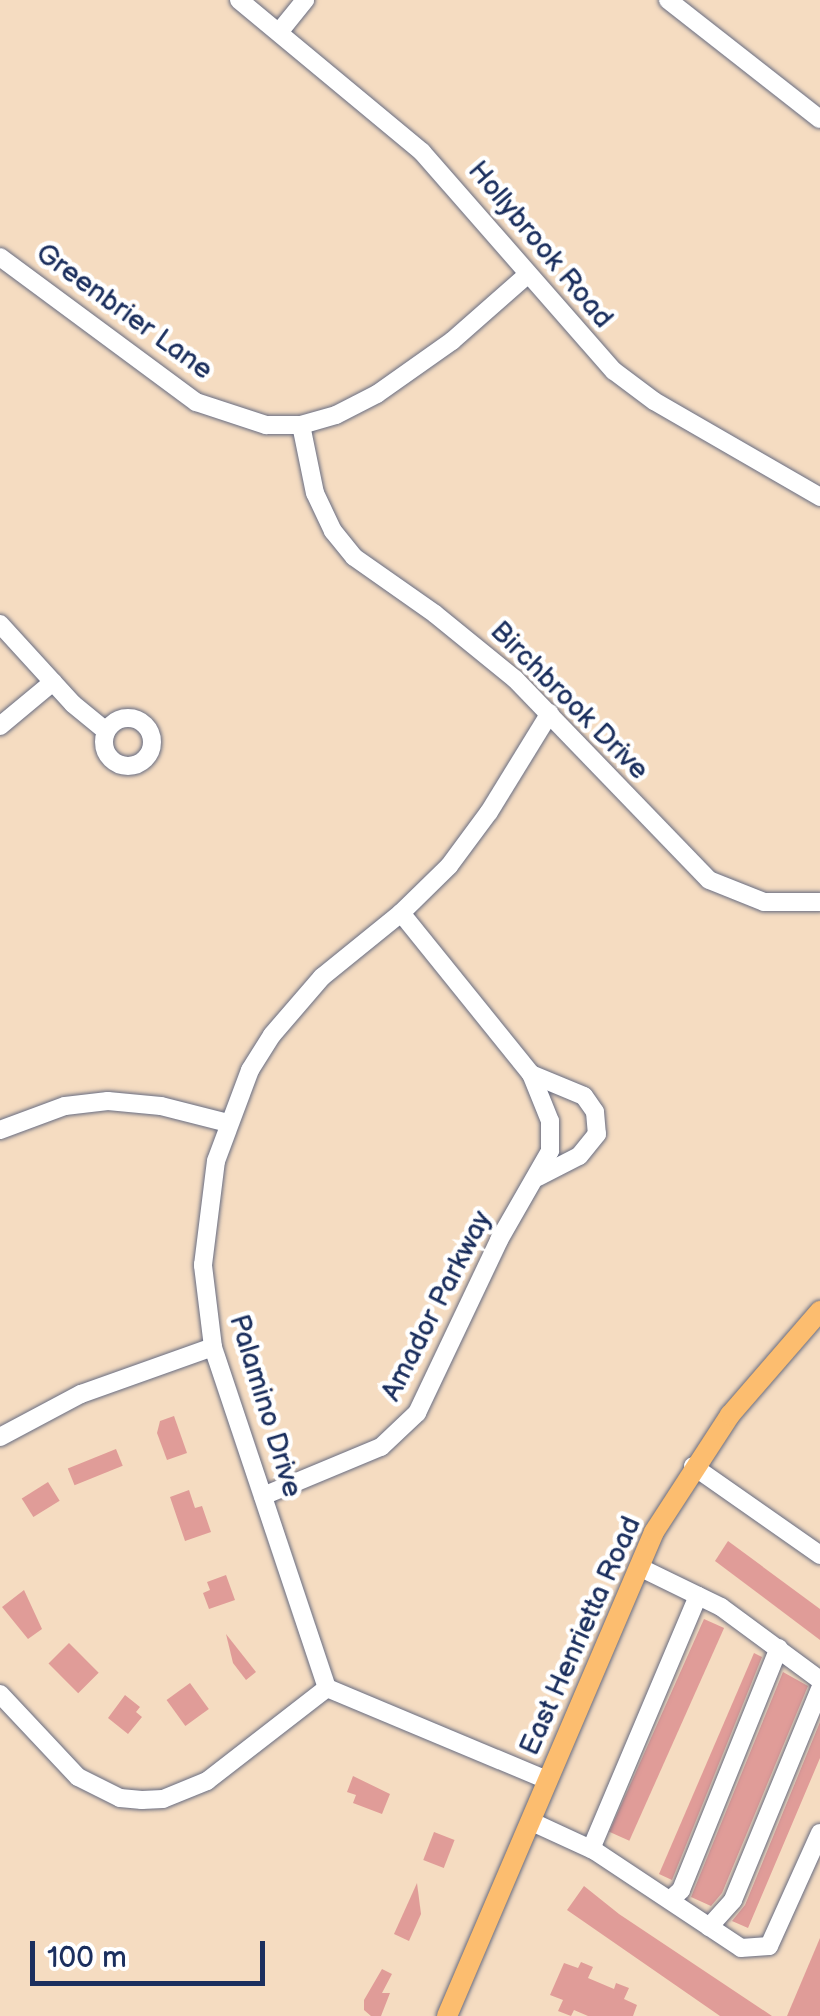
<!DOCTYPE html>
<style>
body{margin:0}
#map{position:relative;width:820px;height:2016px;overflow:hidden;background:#f5dcc1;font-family:"Balsamiq Sans",sans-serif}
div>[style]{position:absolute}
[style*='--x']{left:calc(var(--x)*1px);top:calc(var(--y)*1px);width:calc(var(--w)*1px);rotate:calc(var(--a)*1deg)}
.building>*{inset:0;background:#e09c98;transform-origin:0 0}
.roads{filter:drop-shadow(0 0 2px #676c81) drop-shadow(0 0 2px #676c81)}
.minor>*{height:18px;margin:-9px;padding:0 9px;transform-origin:9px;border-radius:9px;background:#fff}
.minor>.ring{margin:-9px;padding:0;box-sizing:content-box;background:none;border:18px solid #fff;border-radius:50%}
.major>*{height:20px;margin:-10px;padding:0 10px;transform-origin:10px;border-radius:10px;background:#fcbd6f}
span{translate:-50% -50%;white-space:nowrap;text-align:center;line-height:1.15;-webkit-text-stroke:9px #fff;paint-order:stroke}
.street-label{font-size:28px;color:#1b2f5e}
.scale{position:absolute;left:30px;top:1941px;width:235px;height:45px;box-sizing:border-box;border:5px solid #1b2f5e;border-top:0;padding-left:12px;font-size:30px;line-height:35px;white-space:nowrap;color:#1b2f5e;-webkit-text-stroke:8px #fff;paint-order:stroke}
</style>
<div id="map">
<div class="building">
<div style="clip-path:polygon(174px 1416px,187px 1453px,167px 1460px,157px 1433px,160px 1421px)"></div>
<div style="left:116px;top:1449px;width:18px;height:52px;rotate:68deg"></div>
<div style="left:48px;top:1482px;width:22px;height:31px;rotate:58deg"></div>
<div style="clip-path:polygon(189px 1490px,195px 1508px,202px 1506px,211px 1532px,185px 1541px,170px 1497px)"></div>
<div style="clip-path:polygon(728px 1541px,820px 1609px,820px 1640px,715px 1561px)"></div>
<div style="clip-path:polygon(226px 1575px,235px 1600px,209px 1609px,203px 1593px,210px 1590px,207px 1582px)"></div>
<div style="clip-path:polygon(24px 1590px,42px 1629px,28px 1639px,2px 1607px)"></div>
<div style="left:704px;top:1619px;width:22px;height:233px;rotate:24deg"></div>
<div style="clip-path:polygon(226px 1634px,256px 1672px,246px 1680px,233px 1663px)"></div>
<div style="left:69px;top:1643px;width:42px;height:29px;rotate:45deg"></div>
<div style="clip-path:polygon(754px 1653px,762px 1657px,672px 1880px,659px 1874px)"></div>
<div style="clip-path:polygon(783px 1672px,808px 1686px,722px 1893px,711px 1906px,691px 1897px)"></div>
<div style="left:190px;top:1683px;width:32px;height:29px;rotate:54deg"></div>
<div style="clip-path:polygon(125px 1695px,140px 1707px,136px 1712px,142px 1717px,128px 1734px,108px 1718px)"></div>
<div style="clip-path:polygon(820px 1722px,820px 1758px,748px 1928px,732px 1921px,745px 1905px)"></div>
<div style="clip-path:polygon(353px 1776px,390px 1794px,382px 1814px,353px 1803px,356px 1795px,347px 1792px)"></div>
<div style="left:434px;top:1832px;width:22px;height:30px;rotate:21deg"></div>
<div style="clip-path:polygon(417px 1883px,421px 1914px,409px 1941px,394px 1934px)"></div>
<div style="clip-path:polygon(584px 1886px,619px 1914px,772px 2016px,720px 2016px,567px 1910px)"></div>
<div style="clip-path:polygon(820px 1938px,820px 2016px,787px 2016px)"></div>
<div style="clip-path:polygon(581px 1962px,593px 1967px,588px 1978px,614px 1989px,616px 1983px,629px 1988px,624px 1999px,637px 2005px,633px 2016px,588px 2016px,574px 2010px,571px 2016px,558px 2011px,563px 2000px,550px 1995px,564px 1963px,578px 1968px)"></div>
<div style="clip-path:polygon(382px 1969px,392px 1974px,382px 1993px,390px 1993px,381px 2016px,371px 2016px,364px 2010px,364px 2000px)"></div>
</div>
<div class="roads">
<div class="minor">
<div style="--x:239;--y:0;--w:238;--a:39.7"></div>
<div style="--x:422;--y:152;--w:291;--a:48.8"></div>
<div style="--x:614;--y:371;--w:50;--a:36.9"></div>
<div style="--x:654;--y:401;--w:192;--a:30"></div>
<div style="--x:668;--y:0;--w:193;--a:38.1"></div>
<div style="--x:280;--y:31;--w:40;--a:-51"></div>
<div style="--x:0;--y:257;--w:244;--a:36.5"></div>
<div style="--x:196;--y:402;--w:74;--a:18.2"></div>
<div style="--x:266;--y:425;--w:35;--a:0"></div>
<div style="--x:301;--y:425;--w:36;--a:-16"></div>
<div style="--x:336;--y:415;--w:46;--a:-27.1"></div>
<div style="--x:377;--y:394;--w:92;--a:-35.2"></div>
<div style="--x:452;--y:341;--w:98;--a:-41.3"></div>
<div style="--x:301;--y:425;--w:69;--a:78.4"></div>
<div style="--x:315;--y:493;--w:42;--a:64.7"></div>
<div style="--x:333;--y:531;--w:33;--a:51"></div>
<div style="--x:354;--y:557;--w:99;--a:35.1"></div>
<div style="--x:435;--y:614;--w:103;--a:39.1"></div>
<div style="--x:515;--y:679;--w:279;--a:46"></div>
<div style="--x:709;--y:880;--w:59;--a:21.8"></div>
<div style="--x:764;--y:902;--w:56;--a:0"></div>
<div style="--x:0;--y:624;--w:108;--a:47.6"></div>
<div style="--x:73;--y:704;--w:43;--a:39.3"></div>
<div class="ring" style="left:104px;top:718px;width:30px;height:30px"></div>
<div style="--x:0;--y:726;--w:69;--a:-39.7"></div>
<div style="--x:531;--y:1074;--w:57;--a:22.5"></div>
<div style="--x:584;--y:1096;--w:19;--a:55"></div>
<div style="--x:595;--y:1112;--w:22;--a:85"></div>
<div style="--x:597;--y:1134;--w:28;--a:129"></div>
<div style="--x:579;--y:1156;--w:46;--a:152.9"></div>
<div style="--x:0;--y:1130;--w:69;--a:-20.3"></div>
<div style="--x:65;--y:1106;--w:43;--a:-6.6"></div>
<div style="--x:108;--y:1101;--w:53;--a:5.4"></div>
<div style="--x:161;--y:1106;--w:69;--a:14.2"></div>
<div style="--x:0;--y:1437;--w:92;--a:-28"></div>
<div style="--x:81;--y:1394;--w:140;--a:-19.6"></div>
<div style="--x:693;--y:1466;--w:155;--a:35"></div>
<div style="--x:263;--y:1496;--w:128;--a:-22.6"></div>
<div style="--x:381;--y:1447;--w:50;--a:-43.4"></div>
<div style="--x:417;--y:1413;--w:191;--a:-64.6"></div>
<div style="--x:499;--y:1240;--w:103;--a:-60.2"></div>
<div style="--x:550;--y:1151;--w:30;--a:-90"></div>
<div style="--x:550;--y:1121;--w:51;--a:-112"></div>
<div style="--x:531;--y:1074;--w:207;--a:-128.9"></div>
<div style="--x:639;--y:1567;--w:91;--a:26"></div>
<div style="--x:721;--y:1607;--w:123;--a:36.4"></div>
<div style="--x:0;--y:1694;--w:114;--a:46.8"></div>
<div style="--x:78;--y:1777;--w:47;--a:26.6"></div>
<div style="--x:120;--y:1798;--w:22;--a:5"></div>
<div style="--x:142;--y:1800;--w:21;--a:-3"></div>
<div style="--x:163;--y:1799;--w:48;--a:-22.2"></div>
<div style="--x:207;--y:1781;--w:152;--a:-37.8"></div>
<div style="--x:547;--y:1780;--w:238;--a:-157.3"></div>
<div style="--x:327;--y:1688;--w:360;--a:-108.5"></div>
<div style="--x:213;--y:1347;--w:83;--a:-97"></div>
<div style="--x:203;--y:1265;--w:105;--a:-82.9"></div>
<div style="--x:216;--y:1161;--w:97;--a:-69.5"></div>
<div style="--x:250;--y:1070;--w:41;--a:-57.8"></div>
<div style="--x:272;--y:1035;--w:77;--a:-49.2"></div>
<div style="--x:322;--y:977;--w:102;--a:-39"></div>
<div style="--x:401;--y:913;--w:67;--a:-44.4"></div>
<div style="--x:449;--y:866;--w:67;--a:-53.5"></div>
<div style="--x:489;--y:812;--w:116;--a:-58.4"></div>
<div style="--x:530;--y:1821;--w:72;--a:24.8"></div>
<div style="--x:595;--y:1851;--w:175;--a:33.6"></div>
<div style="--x:741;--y:1948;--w:28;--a:-4"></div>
<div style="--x:769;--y:1946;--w:124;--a:-65.7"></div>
<div style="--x:591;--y:1849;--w:275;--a:-67.1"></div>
<div style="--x:670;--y:1900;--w:15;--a:-42"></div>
<div style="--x:681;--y:1890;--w:261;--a:-68"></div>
<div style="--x:709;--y:1927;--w:36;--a:-48"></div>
<div style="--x:733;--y:1900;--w:228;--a:-67.6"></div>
</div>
<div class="major">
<div style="--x:447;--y:2016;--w:526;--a:-66.84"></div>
<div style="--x:654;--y:1532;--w:140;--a:-57"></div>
<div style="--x:730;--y:1415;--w:138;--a:-49.1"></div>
</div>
</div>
<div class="street-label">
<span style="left:540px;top:245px;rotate:50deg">Hollybrook Road</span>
<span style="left:124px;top:312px;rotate:36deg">Greenbrier Lane</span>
<span style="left:569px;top:701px;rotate:45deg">Birchbrook Drive</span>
<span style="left:437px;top:1306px;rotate:-63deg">Amador Parkway</span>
<span style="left:265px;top:1406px;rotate:73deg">Palamino Drive</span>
<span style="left:581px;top:1636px;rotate:-66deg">East Henrietta Road</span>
</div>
<div class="scale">100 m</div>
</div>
